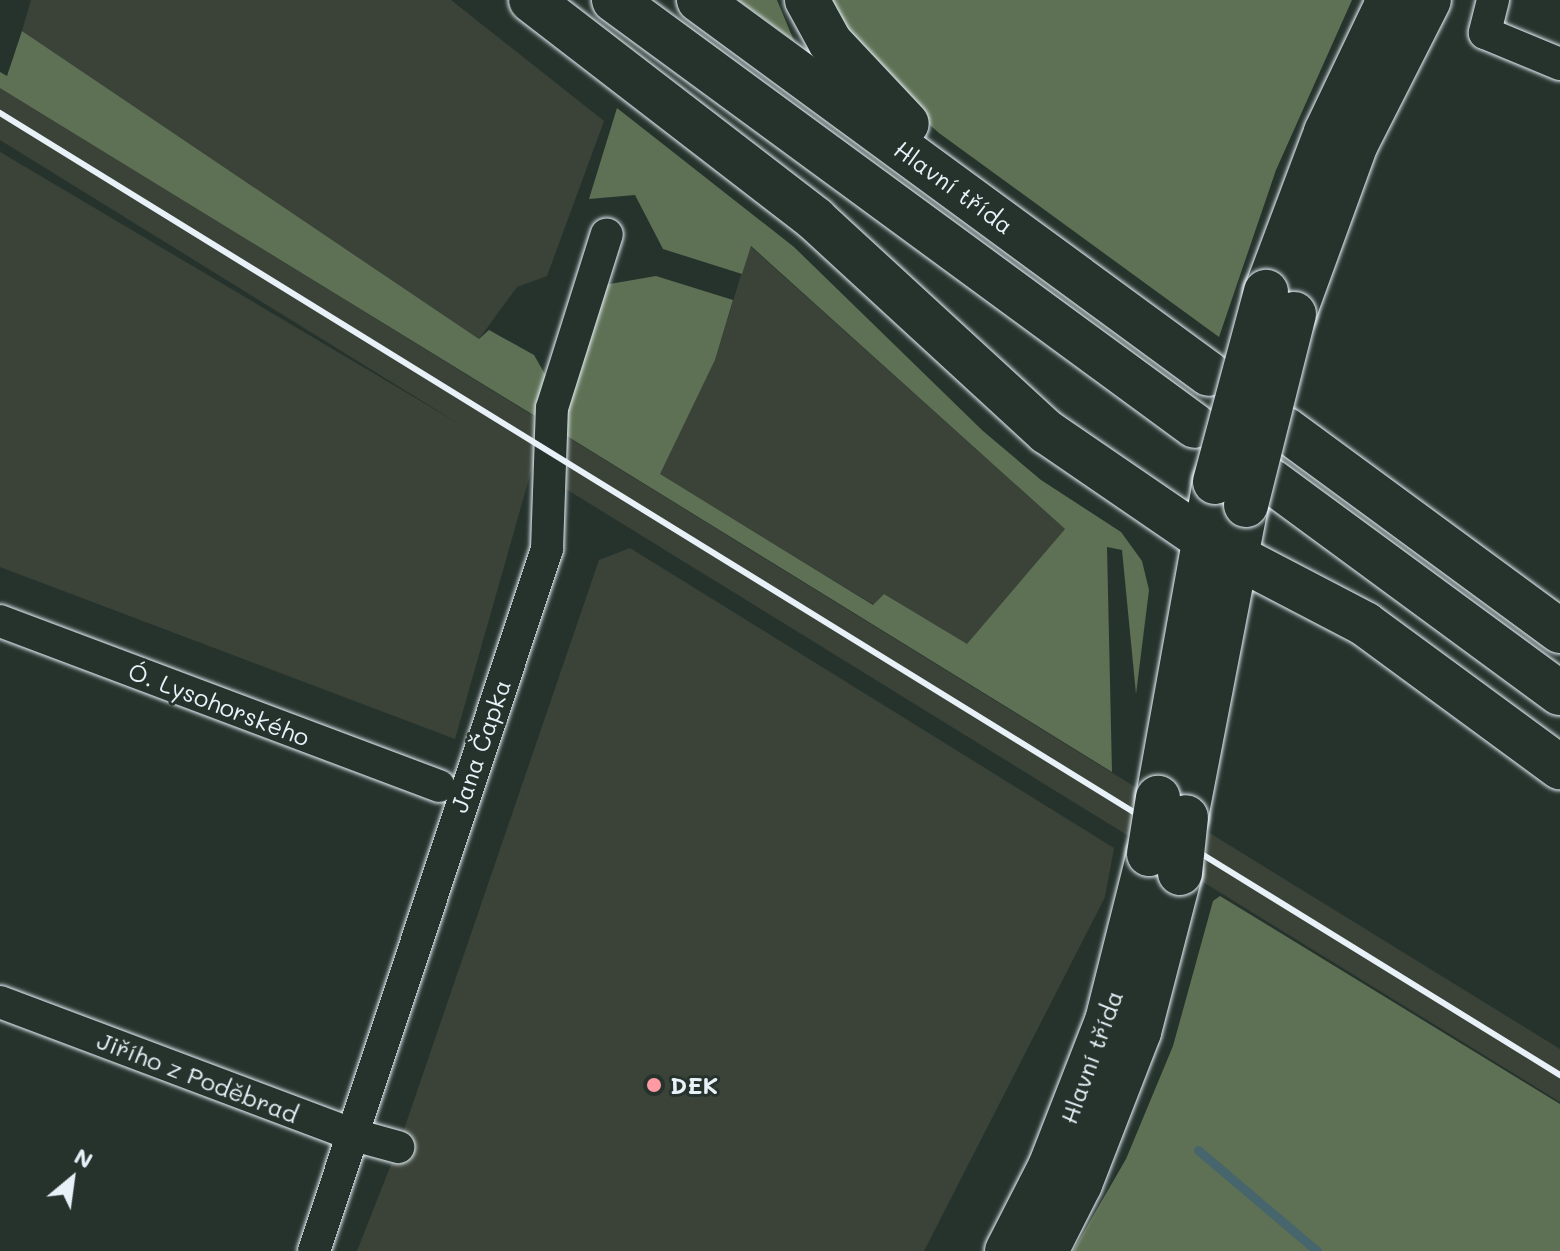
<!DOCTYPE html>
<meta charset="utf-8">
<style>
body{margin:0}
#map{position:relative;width:1560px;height:1251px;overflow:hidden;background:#26332d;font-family:Mali,sans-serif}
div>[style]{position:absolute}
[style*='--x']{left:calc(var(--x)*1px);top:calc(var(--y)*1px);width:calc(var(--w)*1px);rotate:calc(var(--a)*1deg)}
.built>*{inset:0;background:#3b4339}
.green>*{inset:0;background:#5e7154}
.stream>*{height:9px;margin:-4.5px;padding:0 4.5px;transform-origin:4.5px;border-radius:4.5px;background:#46656c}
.roads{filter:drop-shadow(0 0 2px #e8f1f8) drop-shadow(0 0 2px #e8f1f8)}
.minor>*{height:32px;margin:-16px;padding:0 16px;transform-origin:16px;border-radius:16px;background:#26332d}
.secondary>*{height:44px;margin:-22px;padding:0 22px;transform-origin:22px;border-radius:22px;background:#26332d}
.trunk>*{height:44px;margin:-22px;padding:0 22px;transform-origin:22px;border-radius:22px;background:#26332d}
.rail>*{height:6px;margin:-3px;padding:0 3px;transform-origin:3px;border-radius:3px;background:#e8f1f8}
.bridges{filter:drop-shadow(0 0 2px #e8f1f8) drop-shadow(0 0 2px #e8f1f8)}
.secondary-bridge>*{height:44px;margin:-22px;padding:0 22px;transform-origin:22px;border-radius:22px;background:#26332d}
.dots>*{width:22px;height:22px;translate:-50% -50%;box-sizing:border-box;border:4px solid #26332d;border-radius:50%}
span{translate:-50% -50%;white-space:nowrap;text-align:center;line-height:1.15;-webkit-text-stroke:6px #26332d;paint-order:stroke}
.street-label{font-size:24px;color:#e8f1f8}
.poi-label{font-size:24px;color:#e8f1f8;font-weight:700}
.left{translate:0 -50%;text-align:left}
.north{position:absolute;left:32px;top:1139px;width:80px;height:80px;-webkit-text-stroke:6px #26332d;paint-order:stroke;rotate:29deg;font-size:22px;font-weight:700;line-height:32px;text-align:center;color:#e8f1f8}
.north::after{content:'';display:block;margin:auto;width:28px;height:36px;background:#e8f1f8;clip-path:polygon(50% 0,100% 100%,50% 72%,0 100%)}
</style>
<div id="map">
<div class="built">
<div style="clip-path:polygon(31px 0,451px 0,604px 121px,547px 276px,517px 287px,479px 339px,22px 31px)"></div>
<div style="clip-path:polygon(0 87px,1560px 1049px,1560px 1102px,532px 468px,455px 739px,0 567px,0 152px,461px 425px,0 140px)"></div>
<div style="clip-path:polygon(750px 246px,1065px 529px,967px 645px,884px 594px,874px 605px,659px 474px,715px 360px)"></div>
<div style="clip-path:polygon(630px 548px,1114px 848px,1105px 897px,924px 1251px,357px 1251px,398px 1147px,599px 560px)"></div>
</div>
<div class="green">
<div style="clip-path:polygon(738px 0,777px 0,794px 41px)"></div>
<div style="clip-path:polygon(826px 0,1352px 0,1276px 170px,1219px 337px,939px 133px,893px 93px)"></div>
<div style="clip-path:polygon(22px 31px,479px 339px,489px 330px,534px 355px,546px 376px,535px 416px,0 88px,0 72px,7px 76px)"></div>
<div style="clip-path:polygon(617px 108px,794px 247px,983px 431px,1041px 480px,1121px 532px,1142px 561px,1149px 590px,1136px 694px,1122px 550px,1107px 547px,1112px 772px,562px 433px,598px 286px,656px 276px,733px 300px,715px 360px,660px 474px,873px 605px,884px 594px,967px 644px,1065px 529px,751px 246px,742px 274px,663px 249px,635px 195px,589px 199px)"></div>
<div style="clip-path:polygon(1220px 896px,1560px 1104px,1560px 1251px,1073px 1251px,1126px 1159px,1173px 1046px,1213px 901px)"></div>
</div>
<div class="stream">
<div style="--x:1198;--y:1150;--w:156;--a:40.3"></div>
</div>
<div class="roads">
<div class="minor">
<div style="--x:1493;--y:0;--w:34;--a:104"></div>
<div style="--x:1485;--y:33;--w:81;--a:22.5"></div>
<div style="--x:0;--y:621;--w:469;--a:20.6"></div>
<div style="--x:0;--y:1002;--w:378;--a:20.6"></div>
<div style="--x:354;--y:1135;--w:46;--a:15.3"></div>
<div style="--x:314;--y:1251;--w:740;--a:-71.64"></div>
<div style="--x:547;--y:549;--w:141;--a:-88"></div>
<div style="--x:552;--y:408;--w:182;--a:-72.5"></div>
</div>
<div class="secondary">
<div style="--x:1266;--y:292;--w:171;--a:-69.4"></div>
<div style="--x:1326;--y:132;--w:146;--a:-64.5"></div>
<div style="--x:1294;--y:314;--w:181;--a:-70"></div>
<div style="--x:1356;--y:144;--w:161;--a:-63.1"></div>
<div style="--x:1158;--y:798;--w:321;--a:-79.8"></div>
<div style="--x:1186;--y:817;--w:318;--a:-79.1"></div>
<div style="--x:1007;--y:1251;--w:94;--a:-62.9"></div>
<div style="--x:1050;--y:1167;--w:157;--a:-68.7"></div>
<div style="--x:1107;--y:1021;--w:172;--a:-75.9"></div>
<div style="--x:1046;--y:1251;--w:75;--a:-63.1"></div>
<div style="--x:1080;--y:1184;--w:163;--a:-68.8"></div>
<div style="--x:1139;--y:1032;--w:164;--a:-75.5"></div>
</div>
<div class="trunk">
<div style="--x:531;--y:0;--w:359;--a:37.6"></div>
<div style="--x:815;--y:219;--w:315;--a:42.6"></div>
<div style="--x:1047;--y:432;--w:191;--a:34.4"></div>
<div style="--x:614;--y:0;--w:720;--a:36.25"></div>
<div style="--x:699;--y:0;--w:632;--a:36.25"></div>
<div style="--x:807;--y:0;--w:48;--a:61.3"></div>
<div style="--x:830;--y:42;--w:112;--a:46.8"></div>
<div style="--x:1385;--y:10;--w:10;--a:-79"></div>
<div style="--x:1285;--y:429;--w:341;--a:36.3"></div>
<div style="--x:1271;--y:481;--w:358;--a:36.3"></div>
<div style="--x:1235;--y:556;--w:147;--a:27.6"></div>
<div style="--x:1365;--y:624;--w:242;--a:36.3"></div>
</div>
</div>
<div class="rail">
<div style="--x:0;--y:113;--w:1833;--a:31.66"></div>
</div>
<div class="bridges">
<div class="secondary-bridge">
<div style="--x:1215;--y:482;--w:197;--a:-75"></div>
<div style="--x:1246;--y:505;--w:197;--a:-75.9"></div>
<div style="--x:1149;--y:854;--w:57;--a:-80.9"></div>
<div style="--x:1180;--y:873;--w:56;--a:-83.9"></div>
</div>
</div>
<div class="dots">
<div style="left:654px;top:1085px;background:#ff9aa2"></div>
</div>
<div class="street-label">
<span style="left:954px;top:187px;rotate:36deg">Hlavní třída</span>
<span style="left:219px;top:704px;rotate:21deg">Ó. Lysohorského</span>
<span style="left:480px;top:746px;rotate:-71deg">Jana Čapka</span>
<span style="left:1091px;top:1057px;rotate:-70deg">Hlavní třída</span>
<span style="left:198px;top:1077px;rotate:21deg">Jiřího z Poděbrad</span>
</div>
<div class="poi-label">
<span class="left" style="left:670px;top:1085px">DEK</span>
</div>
<div class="north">N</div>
</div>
